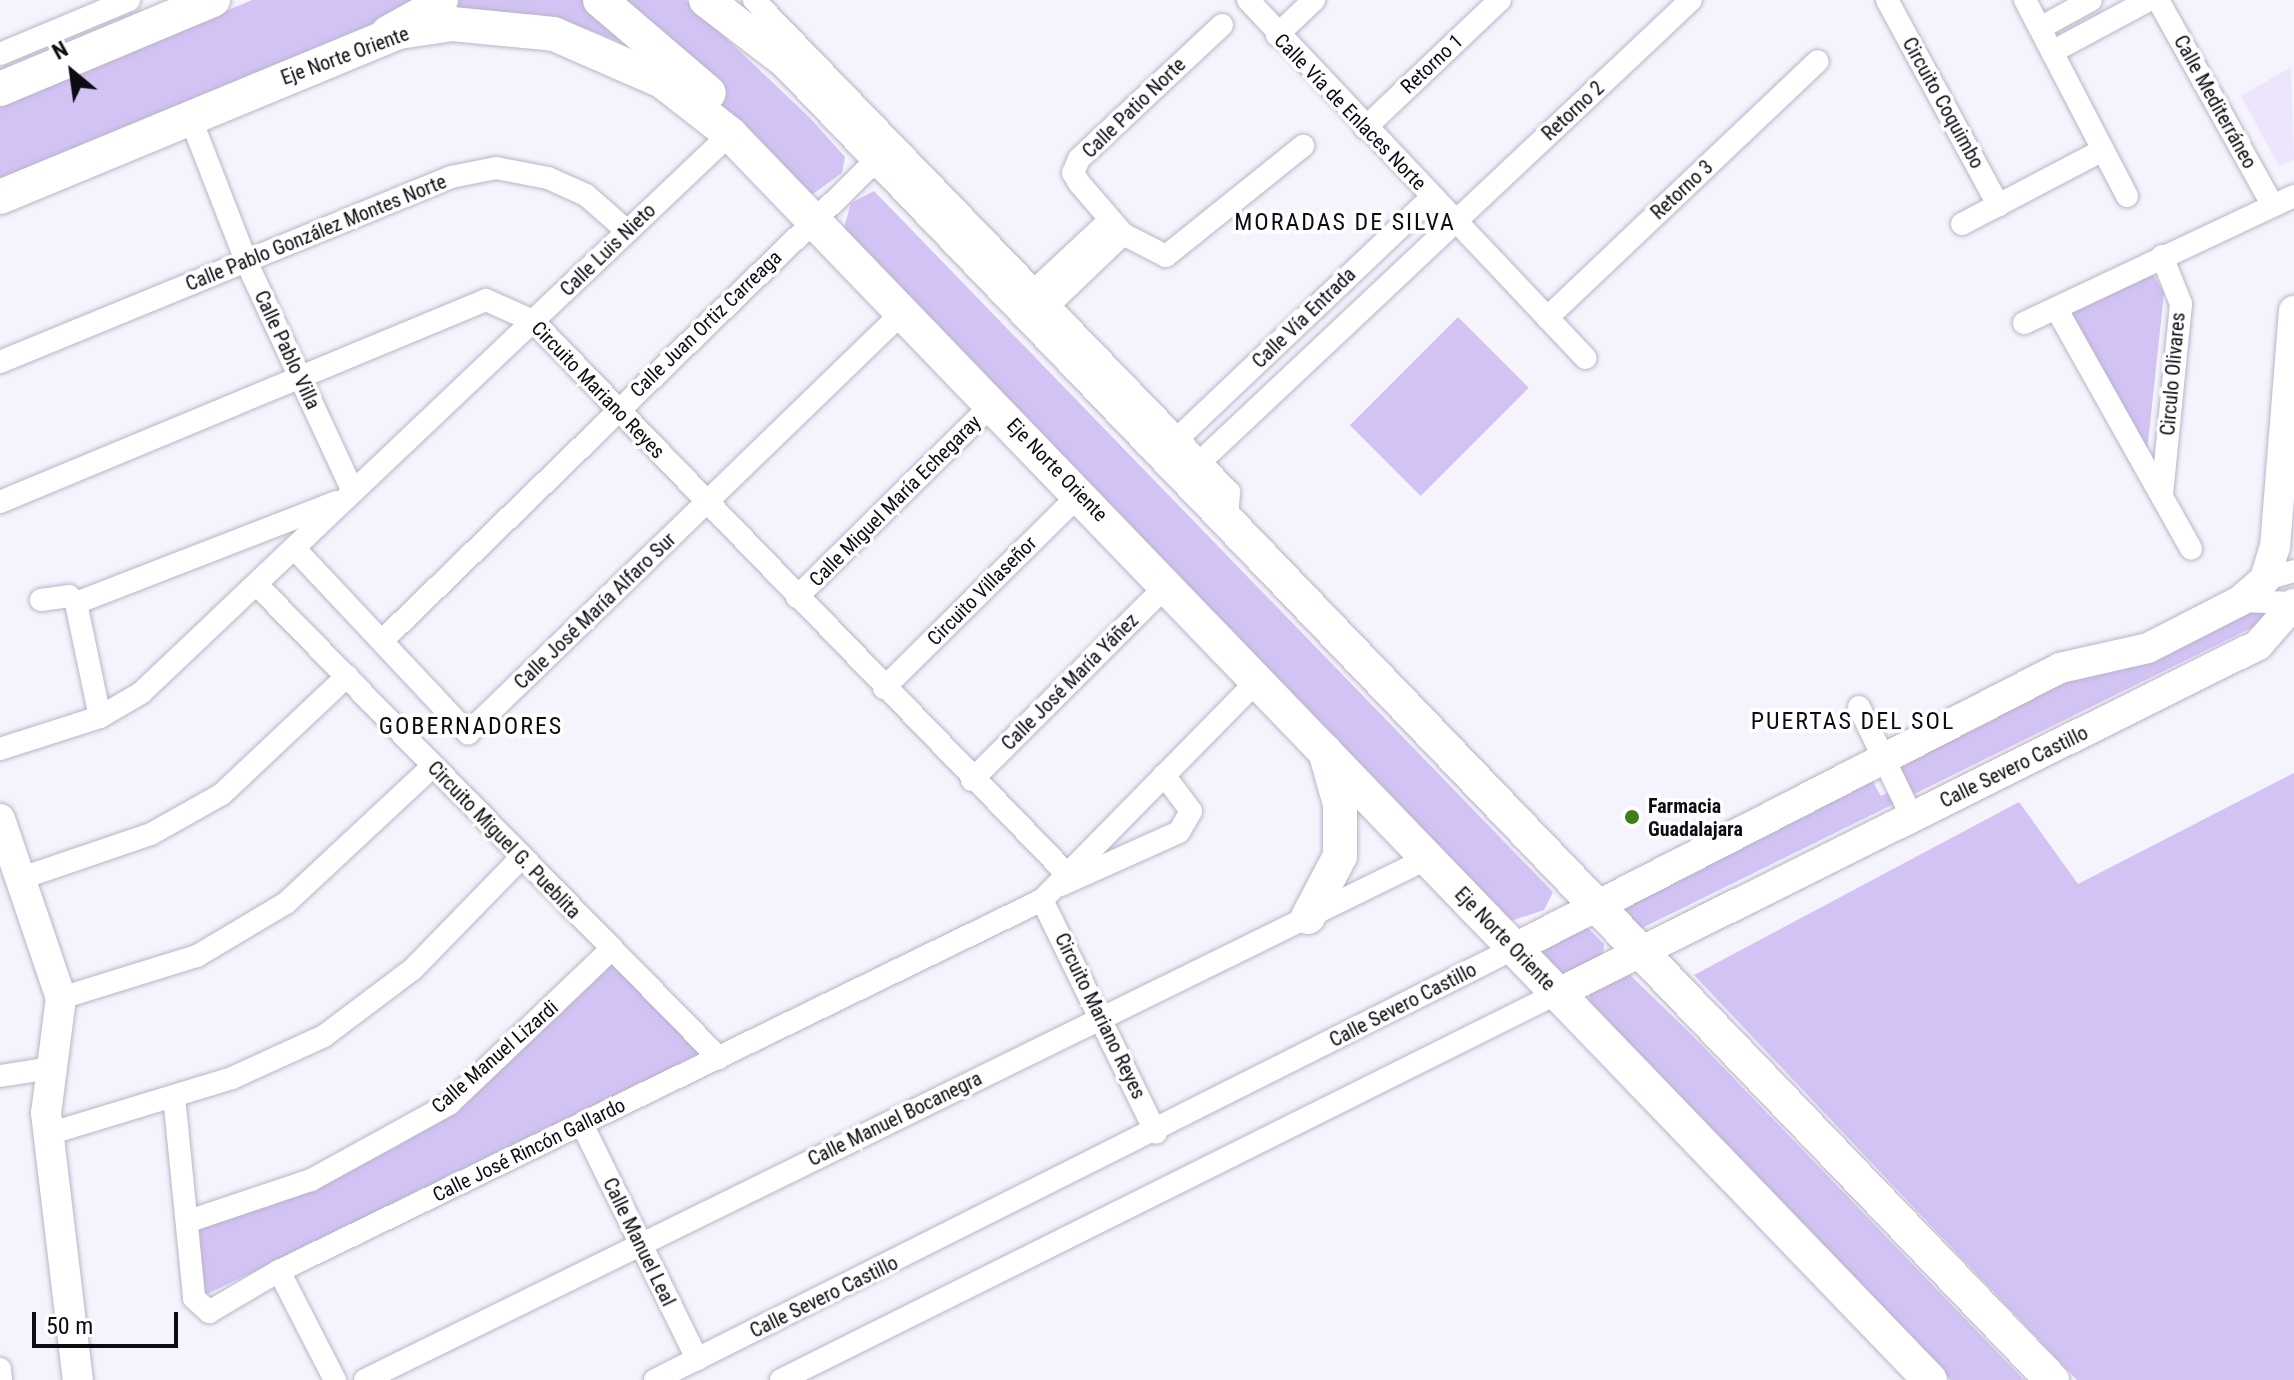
<!DOCTYPE html>
<meta charset="utf-8">
<style>
body{margin:0}
#map{position:relative;width:2294px;height:1380px;overflow:hidden;background:#f5f3fc;font-family:"Roboto Condensed",sans-serif}
div>[style]{position:absolute}
[style*='--x']{left:calc(var(--x)*1px);top:calc(var(--y)*1px);width:calc(var(--w)*1px);rotate:calc(var(--a)*1deg)}
.built>*{inset:0;background:#ece5fc}
.green>*{inset:0;background:#d2c3f4;transform-origin:0 0}
.roads{filter:drop-shadow(0 0 2px #bab4c9) drop-shadow(0 0 2px #bab4c9)}
.street>*{height:22px;margin:-11px;padding:0 11px;transform-origin:11px;border-radius:11px;background:#fff}
.secondary>*{height:30px;margin:-15px;padding:0 15px;transform-origin:15px;border-radius:15px;background:#fff}
.primary>*{height:34px;margin:-17px;padding:0 17px;transform-origin:17px;border-radius:17px;background:#fff}
.dots>*{width:22px;height:22px;translate:-50% -50%;box-sizing:border-box;border:4px solid #fff;border-radius:50%}
span{translate:-50% -50%;white-space:nowrap;text-align:center;line-height:1.15;-webkit-text-stroke:7px #fff;paint-order:stroke}
.street-label{font-size:20px;color:#0e0c13}
.poi-label{font-size:20px;color:#0e0c13;font-weight:700}
.left{translate:0 -50%;text-align:left}
.quarter-label{font-size:24px;color:#0e0c13;letter-spacing:2px}
.north{position:absolute;left:32px;top:32px;width:80px;height:80px;-webkit-text-stroke:6px #fff;paint-order:stroke;rotate:331deg;font-size:22px;font-weight:700;line-height:32px;text-align:center;color:#0e0c13}
.north::after{content:'';display:block;margin:auto;width:28px;height:36px;background:#0e0c13;clip-path:polygon(50% 0,100% 100%,50% 72%,0 100%)}
.scale{position:absolute;left:32px;top:1312px;width:146px;height:36px;box-sizing:border-box;border:4px solid #0e0c13;border-top:0;padding-left:10px;font-size:24px;line-height:28px;white-space:nowrap;color:#0e0c13;-webkit-text-stroke:6px #fff;paint-order:stroke}
</style>
<div id="map">
<div class="built">
<div style="clip-path:polygon(2291px 67px,2294px 160px,2279px 166px,2241px 96px)"></div>
</div>
<div class="green">
<div style="clip-path:polygon(252px 0,686px 0,810px 118px,845px 157px,842px 173px,813px 194px,803px 190px,664px 63px,624px 43px,551px 16px,474px 10px,0 183px,0 106px)"></div>
<div style="clip-path:polygon(874px 191px,1553px 892px,1544px 910px,1508px 922px,842px 235px,851px 203px)"></div>
<div style="clip-path:polygon(2153px 274px,2164px 293px,2147px 452px,2070px 312px)"></div>
<div style="left:1458px;top:317px;width:100px;height:153px;rotate:45deg"></div>
<div style="clip-path:polygon(2294px 594px,2294px 607px,1638px 930px,1615px 902px,1870px 777px,1881px 796px,1908px 783px,1897px 764px,2062px 681px)"></div>
<div style="clip-path:polygon(2294px 773px,2294px 1380px,2077px 1380px,1694px 975px,2019px 802px,2078px 884px)"></div>
<div style="clip-path:polygon(1586px 926px,1604px 944px,1603px 955px,1559px 977px,1537px 948px)"></div>
<div style="clip-path:polygon(608px 961px,706px 1058px,205px 1295px,199px 1230px,321px 1185px,400px 1145px,452px 1110px)"></div>
<div style="clip-path:polygon(1629px 974px,1692px 1035px,2024px 1380px,1951px 1380px,1587px 1004px,1592px 989px)"></div>
</div>
<div class="roads">
<div class="street">
<div style="--x:754;--y:0;--w:684;--a:46.01"></div>
<div style="--x:1229;--y:492;--w:32;--a:94"></div>
<div style="--x:1248;--y:0;--w:492;--a:46.7"></div>
<div style="--x:1887;--y:0;--w:234;--a:61.5"></div>
<div style="--x:2025;--y:0;--w:221;--a:62.5"></div>
<div style="--x:2158;--y:0;--w:234;--a:60.8"></div>
<div style="--x:1222;--y:25;--w:196;--a:136.9"></div>
<div style="--x:1079;--y:159;--w:15;--a:113"></div>
<div style="--x:1073;--y:173;--w:13;--a:58"></div>
<div style="--x:1080;--y:184;--w:66;--a:49.3"></div>
<div style="--x:1123;--y:234;--w:48;--a:27.1"></div>
<div style="--x:1166;--y:256;--w:176;--a:-38.8"></div>
<div style="--x:2040;--y:28;--w:58;--a:-28.8"></div>
<div style="--x:1277;--y:35;--w:51;--a:-43.4"></div>
<div style="--x:2052;--y:52;--w:110;--a:-28.2"></div>
<div style="--x:0;--y:54;--w:140;--a:-22.7"></div>
<div style="--x:190;--y:117;--w:155;--a:68.7"></div>
<div style="--x:246;--y:261;--w:254;--a:65.1"></div>
<div style="--x:1365;--y:128;--w:186;--a:-43.5"></div>
<div style="--x:1962;--y:224;--w:157;--a:-27.7"></div>
<div style="--x:2162;--y:256;--w:52;--a:68.4"></div>
<div style="--x:2181;--y:304;--w:193;--a:95.7"></div>
<div style="--x:1037;--y:288;--w:100;--a:-43"></div>
<div style="--x:1051;--y:303;--w:100;--a:-43.8"></div>
<div style="--x:2056;--y:308;--w:276;--a:60.7"></div>
<div style="--x:1547;--y:318;--w:373;--a:-43.5"></div>
<div style="--x:2024;--y:323;--w:298;--a:-25.2"></div>
<div style="--x:0;--y:362;--w:487;--a:-22.3"></div>
<div style="--x:451;--y:177;--w:46;--a:-11.3"></div>
<div style="--x:496;--y:168;--w:53;--a:10.9"></div>
<div style="--x:548;--y:178;--w:42;--a:24.1"></div>
<div style="--x:586;--y:195;--w:55;--a:41.3"></div>
<div style="--x:1177;--y:439;--w:352;--a:-43.5"></div>
<div style="--x:1200;--y:462;--w:674;--a:-43.26"></div>
<div style="--x:0;--y:502;--w:526;--a:-22.57"></div>
<div style="--x:486;--y:300;--w:51;--a:24.1"></div>
<div style="--x:533;--y:321;--w:767;--a:46"></div>
<div style="--x:295;--y:549;--w:253;--a:46.8"></div>
<div style="--x:468;--y:733;--w:605;--a:-44.06"></div>
<div style="--x:2265;--y:579;--w:30;--a:-15"></div>
<div style="--x:258;--y:586;--w:660;--a:45.68"></div>
<div style="--x:797;--y:597;--w:275;--a:-44.6"></div>
<div style="--x:41;--y:600;--w:28;--a:-8"></div>
<div style="--x:69;--y:596;--w:10;--a:45"></div>
<div style="--x:2240;--y:601;--w:54;--a:2.1"></div>
<div style="--x:382;--y:641;--w:703;--a:-44.19"></div>
<div style="--x:884;--y:688;--w:276;--a:-44.7"></div>
<div style="--x:1859;--y:707;--w:122;--a:64.3"></div>
<div style="--x:100;--y:717;--w:116;--a:-101.9"></div>
<div style="--x:76;--y:603;--w:279;--a:-21.2"></div>
<div style="--x:0;--y:749;--w:105;--a:-17.7"></div>
<div style="--x:100;--y:717;--w:48;--a:-30.3"></div>
<div style="--x:141;--y:693;--w:812;--a:-43.5"></div>
<div style="--x:972;--y:780;--w:277;--a:-45"></div>
<div style="--x:19;--y:879;--w:139;--a:-18.8"></div>
<div style="--x:151;--y:834;--w:81;--a:-29.4"></div>
<div style="--x:222;--y:794;--w:172;--a:-43.3"></div>
<div style="--x:1061;--y:885;--w:129;--a:-24.2"></div>
<div style="--x:1179;--y:832;--w:24;--a:-60"></div>
<div style="--x:1191;--y:811;--w:45;--a:-126.9"></div>
<div style="--x:1042;--y:900;--w:259;--a:63.9"></div>
<div style="--x:61;--y:998;--w:142;--a:-17.2"></div>
<div style="--x:197;--y:956;--w:104;--a:-30.8"></div>
<div style="--x:286;--y:903;--w:200;--a:-43"></div>
<div style="--x:0;--y:1076;--w:53;--a:-8.7"></div>
<div style="--x:174;--y:1096;--w:203;--a:84.3"></div>
<div style="--x:194;--y:1298;--w:21;--a:43"></div>
<div style="--x:209;--y:1312;--w:81;--a:-30.4"></div>
<div style="--x:279;--y:1271;--w:848;--a:-25.93"></div>
<div style="--x:1042;--y:900;--w:311;--a:-45.5"></div>
<div style="--x:582;--y:1124;--w:262;--a:63.9"></div>
<div style="--x:48;--y:1134;--w:192;--a:-16.9"></div>
<div style="--x:232;--y:1078;--w:101;--a:-24.5"></div>
<div style="--x:324;--y:1036;--w:111;--a:-37"></div>
<div style="--x:413;--y:969;--w:155;--a:-45.8"></div>
<div style="--x:189;--y:1221;--w:129;--a:-18.6"></div>
<div style="--x:311;--y:1180;--w:158;--a:-28.8"></div>
<div style="--x:449;--y:1104;--w:225;--a:-43.6"></div>
<div style="--x:279;--y:1271;--w:123;--a:62.8"></div>
<div style="--x:0;--y:1369;--w:11;--a:85"></div>
<div style="--x:365;--y:1380;--w:1182;--a:-26.15"></div>
<div style="--x:655;--y:1380;--w:965;--a:-26.67"></div>
<div style="--x:781;--y:1380;--w:868;--a:-26.48"></div>
</div>
<div class="secondary">
<div style="--x:387;--y:31;--w:64;--a:-29"></div>
<div style="--x:0;--y:819;--w:189;--a:71.2"></div>
<div style="--x:61;--y:998;--w:116;--a:97.4"></div>
<div style="--x:46;--y:1113;--w:269;--a:83.2"></div>
<div style="--x:1517;--y:947;--w:610;--a:-27.19"></div>
<div style="--x:2060;--y:668;--w:90;--a:-12.8"></div>
<div style="--x:2148;--y:648;--w:103;--a:-27.1"></div>
<div style="--x:2240;--y:601;--w:33;--a:-41"></div>
<div style="--x:2265;--y:579;--w:34;--a:-73"></div>
<div style="--x:2275;--y:547;--w:237;--a:-85.4"></div>
<div style="--x:1558;--y:993;--w:782;--a:-26.43"></div>
<div style="--x:2258;--y:645;--w:55;--a:-48.7"></div>
</div>
<div class="primary">
<div style="--x:600;--y:0;--w:143;--a:40.5"></div>
<div style="--x:706;--y:0;--w:102;--a:37.4"></div>
<div style="--x:787;--y:62;--w:1827;--a:46.18"></div>
<div style="--x:0;--y:89;--w:231;--a:-22.7"></div>
<div style="--x:0;--y:197;--w:432;--a:-22.5"></div>
<div style="--x:399;--y:32;--w:54;--a:-8.6"></div>
<div style="--x:452;--y:24;--w:102;--a:5.6"></div>
<div style="--x:554;--y:34;--w:118;--a:23.5"></div>
<div style="--x:662;--y:81;--w:86;--a:37.9"></div>
<div style="--x:730;--y:134;--w:1730;--a:46.08"></div>
<div style="--x:1308;--y:917;--w:69;--a:-62.3"></div>
<div style="--x:1340;--y:856;--w:52;--a:-90"></div>
<div style="--x:1340;--y:804;--w:55;--a:-105.8"></div>
</div>
</div>
<div class="dots">
<div style="left:1632px;top:817px;background:#407e1c"></div>
</div>
<div class="street-label">
<span style="left:345px;top:56px;rotate:-20deg">Eje Norte Oriente</span>
<span style="left:1432px;top:64px;rotate:-43deg">Retorno 1</span>
<span style="left:2215px;top:102px;rotate:61deg">Calle Mediterráneo</span>
<span style="left:1943px;top:103px;rotate:61deg">Circuito Coquimbo</span>
<span style="left:1134px;top:108px;rotate:-44deg">Calle Patio Norte</span>
<span style="left:1573px;top:111px;rotate:-43deg">Retorno 2</span>
<span style="left:1350px;top:112px;rotate:46deg">Calle Vía de Enlaces Norte</span>
<span style="left:1682px;top:190px;rotate:-43deg">Retorno 3</span>
<span style="left:316px;top:233px;rotate:-22deg">Calle Pablo González Montes Norte</span>
<span style="left:608px;top:250px;rotate:-44deg">Calle Luis Nieto</span>
<span style="left:1304px;top:318px;rotate:-44deg">Calle Vía Entrada</span>
<span style="left:706px;top:324px;rotate:-44deg">Calle Juan Ortiz Carreaga</span>
<span style="left:287px;top:350px;rotate:65deg">Calle Pablo Villa</span>
<span style="left:2173px;top:374px;rotate:-85deg">Circulo Olivares</span>
<span style="left:598px;top:390px;rotate:46deg">Circuito Mariano Reyes</span>
<span style="left:1057px;top:470px;rotate:46deg">Eje Norte Oriente</span>
<span style="left:895px;top:501px;rotate:-45deg">Calle Miguel María Echegaray</span>
<span style="left:982px;top:591px;rotate:-45deg">Circuito Villaseñor</span>
<span style="left:595px;top:611px;rotate:-44deg">Calle José María Alfaro Sur</span>
<span style="left:1070px;top:682px;rotate:-45deg">Calle José María Yáñez</span>
<span style="left:2014px;top:767px;rotate:-26deg">Calle Severo Castillo</span>
<span style="left:504px;top:840px;rotate:46deg">Circuito Miguel G. Pueblita</span>
<span style="left:1505px;top:939px;rotate:46deg">Eje Norte Oriente</span>
<span style="left:1403px;top:1005px;rotate:-27deg">Calle Severo Castillo</span>
<span style="left:1100px;top:1016px;rotate:64deg">Circuito Mariano Reyes</span>
<span style="left:495px;top:1057px;rotate:-41deg">Calle Manuel Lizardi</span>
<span style="left:895px;top:1119px;rotate:-26deg">Calle Manuel Bocanegra</span>
<span style="left:529px;top:1150px;rotate:-26deg">Calle José Rincón Gallardo</span>
<span style="left:639px;top:1242px;rotate:64deg">Calle Manuel Leal</span>
<span style="left:824px;top:1297px;rotate:-26deg">Calle Severo Castillo</span>
</div>
<div class="poi-label">
<span class="left" style="left:1648px;top:818px">Farmacia<br>Guadalajara</span>
</div>
<div class="quarter-label">
<span style="left:1345px;top:223px">MORADAS DE SILVA</span>
<span style="left:1853px;top:722px">PUERTAS DEL SOL</span>
<span style="left:471px;top:727px">GOBERNADORES</span>
</div>
<div class="north">N</div>
<div class="scale">50 m</div>
</div>
